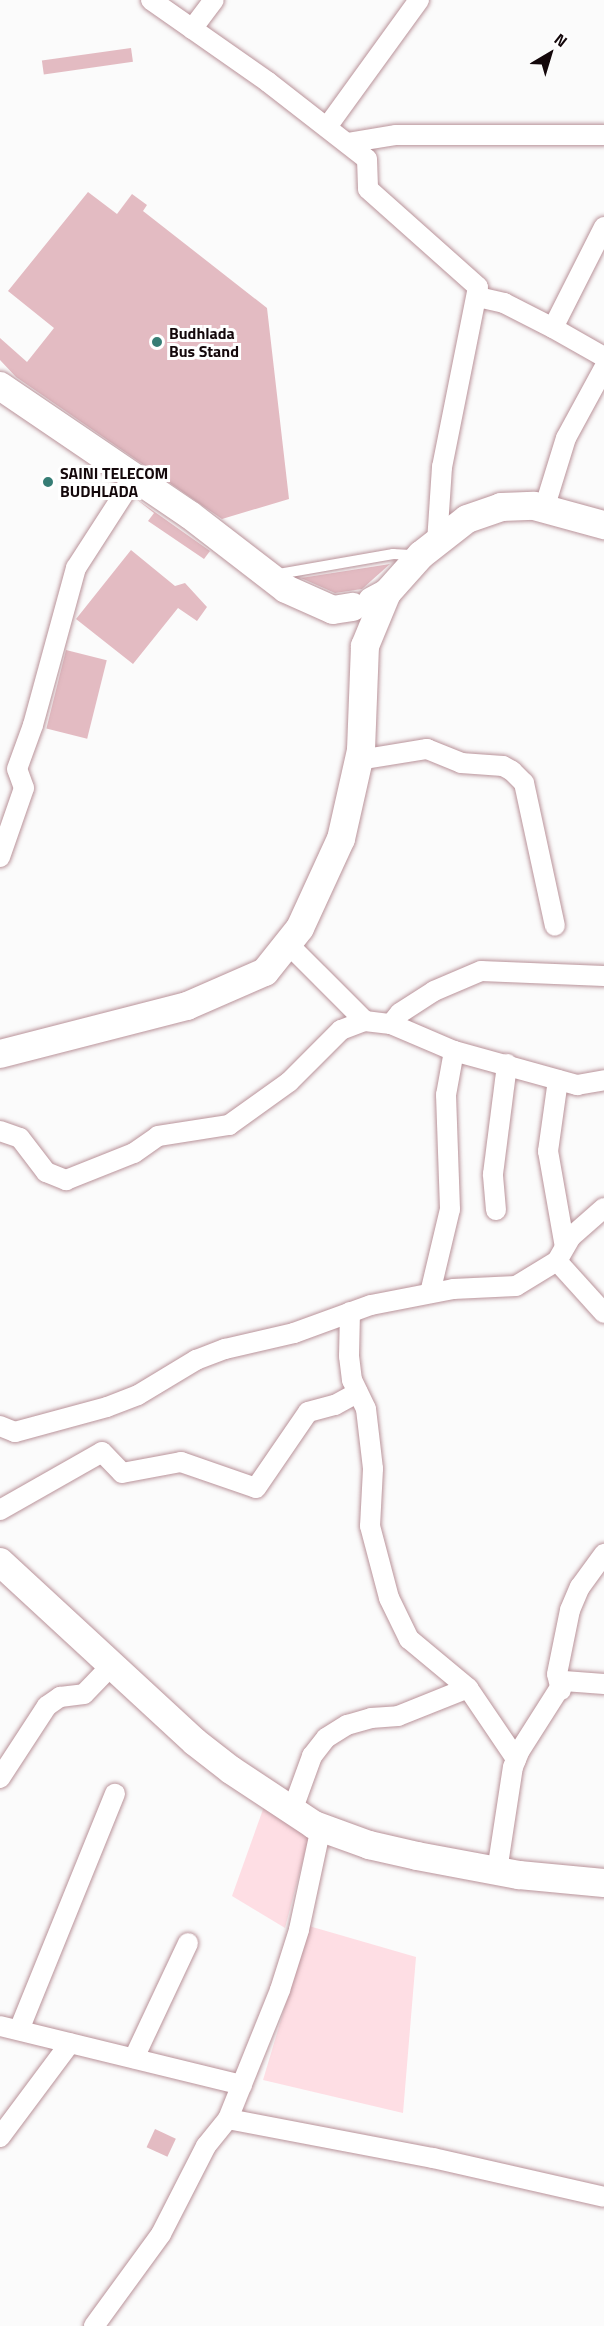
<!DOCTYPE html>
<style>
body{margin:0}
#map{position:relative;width:604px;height:2326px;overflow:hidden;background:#fbfbfb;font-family:"Titillium Web",sans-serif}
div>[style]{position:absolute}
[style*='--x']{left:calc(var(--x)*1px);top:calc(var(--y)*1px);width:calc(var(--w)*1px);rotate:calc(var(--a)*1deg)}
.green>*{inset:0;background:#fedee4}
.building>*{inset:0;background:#e3bbc2;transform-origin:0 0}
.roads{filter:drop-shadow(0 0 2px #b9939a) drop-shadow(0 0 2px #b9939a)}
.lane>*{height:10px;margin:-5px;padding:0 5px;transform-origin:5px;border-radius:5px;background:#fff}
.street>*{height:20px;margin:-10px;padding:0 10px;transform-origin:10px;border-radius:10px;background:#fff}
.secondary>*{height:28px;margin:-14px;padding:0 14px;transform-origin:14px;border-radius:14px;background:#fff}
.dots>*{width:16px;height:16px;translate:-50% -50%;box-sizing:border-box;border:3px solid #fff;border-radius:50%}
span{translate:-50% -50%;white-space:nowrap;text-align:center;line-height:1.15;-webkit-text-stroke:6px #fff;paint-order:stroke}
.poi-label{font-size:16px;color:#14080b;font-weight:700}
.left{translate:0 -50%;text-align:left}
.north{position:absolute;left:520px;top:24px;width:60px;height:60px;-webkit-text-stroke:4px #fff;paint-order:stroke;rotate:38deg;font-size:16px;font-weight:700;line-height:24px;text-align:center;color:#14080b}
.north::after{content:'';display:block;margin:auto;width:21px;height:27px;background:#14080b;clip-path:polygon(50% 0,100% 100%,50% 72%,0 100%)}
</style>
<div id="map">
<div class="green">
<div style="clip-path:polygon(266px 1801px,311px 1829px,285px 1928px,232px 1896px)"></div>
<div style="clip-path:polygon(309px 1926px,416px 1957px,403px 2113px,263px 2080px)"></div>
</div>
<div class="building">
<div style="left:131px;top:48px;width:14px;height:90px;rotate:82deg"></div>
<div style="clip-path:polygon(88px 192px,117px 214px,132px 194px,147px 205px,143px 211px,267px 308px,289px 499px,222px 519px,16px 377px,0 360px,0 338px,27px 362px,54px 328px,8px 291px)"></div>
<div style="clip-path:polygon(135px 498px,210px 551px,204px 559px,148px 521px,154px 513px)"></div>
<div style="clip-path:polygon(131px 550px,175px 586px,185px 583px,207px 607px,197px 621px,178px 608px,133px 664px,76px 619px)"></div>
<div style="clip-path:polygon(390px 564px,362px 589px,335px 593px,301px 578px)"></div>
<div style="left:66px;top:650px;width:42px;height:81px;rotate:14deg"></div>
<div style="left:155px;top:2129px;width:23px;height:20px;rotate:25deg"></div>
</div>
<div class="roads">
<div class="lane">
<div style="--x:273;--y:575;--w:122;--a:-9.9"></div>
<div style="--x:393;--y:554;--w:22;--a:3"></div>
</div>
<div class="street">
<div style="--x:151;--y:0;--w:143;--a:35"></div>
<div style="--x:268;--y:82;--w:125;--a:37.9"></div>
<div style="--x:367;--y:159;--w:30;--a:88"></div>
<div style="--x:368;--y:189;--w:147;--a:41.7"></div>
<div style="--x:478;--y:287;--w:184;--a:101.3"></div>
<div style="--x:442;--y:467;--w:75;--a:93.8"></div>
<div style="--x:192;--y:29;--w:36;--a:-53"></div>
<div style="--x:327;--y:127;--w:157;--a:-54.1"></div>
<div style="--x:347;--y:143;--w:50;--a:-9.3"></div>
<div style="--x:396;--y:135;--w:208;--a:0"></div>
<div style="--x:604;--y:227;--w:113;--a:116.8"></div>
<div style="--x:553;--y:328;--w:59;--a:29.6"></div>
<div style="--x:478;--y:297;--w:27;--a:13"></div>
<div style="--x:504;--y:303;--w:55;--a:27"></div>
<div style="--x:544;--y:509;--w:74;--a:-72.8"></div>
<div style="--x:566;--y:438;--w:80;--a:-61.5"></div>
<div style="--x:359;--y:760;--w:69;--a:-9.2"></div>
<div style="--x:427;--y:749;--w:37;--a:22"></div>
<div style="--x:461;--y:763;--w:42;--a:4.1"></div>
<div style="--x:503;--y:766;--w:10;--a:29"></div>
<div style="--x:512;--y:771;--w:17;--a:45"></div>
<div style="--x:524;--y:783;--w:146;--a:77.8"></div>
<div style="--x:0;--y:857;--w:73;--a:-70.8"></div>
<div style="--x:24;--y:788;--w:20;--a:-110"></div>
<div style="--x:17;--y:769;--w:47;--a:-70"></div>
<div style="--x:33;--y:725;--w:163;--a:-74.7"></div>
<div style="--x:76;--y:568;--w:107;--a:-57.2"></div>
<div style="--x:288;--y:944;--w:109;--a:45"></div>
<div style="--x:391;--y:1024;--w:14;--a:-51"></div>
<div style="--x:400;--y:1013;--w:40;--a:-32.9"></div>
<div style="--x:434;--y:991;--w:51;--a:-23.1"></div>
<div style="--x:481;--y:971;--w:123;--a:2.3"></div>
<div style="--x:558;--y:1080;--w:72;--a:98"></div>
<div style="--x:548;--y:1151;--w:97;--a:80"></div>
<div style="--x:0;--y:1131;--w:21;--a:19"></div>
<div style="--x:20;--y:1138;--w:43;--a:52.6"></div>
<div style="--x:46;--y:1172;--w:22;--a:22"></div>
<div style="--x:66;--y:1180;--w:73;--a:-21.7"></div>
<div style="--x:134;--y:1153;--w:29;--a:-35"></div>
<div style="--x:158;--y:1136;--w:72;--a:-8.8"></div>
<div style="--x:229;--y:1125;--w:74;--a:-35.6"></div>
<div style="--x:289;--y:1082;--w:74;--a:-45"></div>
<div style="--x:341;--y:1030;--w:26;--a:-21"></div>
<div style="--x:365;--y:1021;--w:26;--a:7"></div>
<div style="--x:391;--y:1024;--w:69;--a:23.2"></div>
<div style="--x:454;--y:1051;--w:128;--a:15.5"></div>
<div style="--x:577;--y:1085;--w:27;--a:-10"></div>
<div style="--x:496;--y:1210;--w:36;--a:-95"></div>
<div style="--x:493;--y:1174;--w:111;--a:-82.7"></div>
<div style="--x:557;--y:1261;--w:70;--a:47.9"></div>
<div style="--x:430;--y:1293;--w:86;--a:-76.6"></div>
<div style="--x:450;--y:1209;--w:114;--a:-92"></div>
<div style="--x:446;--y:1095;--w:45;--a:-79.7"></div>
<div style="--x:350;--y:1312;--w:44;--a:91.3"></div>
<div style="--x:349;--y:1356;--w:24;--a:83"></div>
<div style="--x:352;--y:1380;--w:32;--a:64"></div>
<div style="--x:366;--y:1409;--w:60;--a:83.3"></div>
<div style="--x:373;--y:1469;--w:57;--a:93"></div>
<div style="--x:370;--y:1526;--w:74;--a:75.2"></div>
<div style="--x:389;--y:1598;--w:46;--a:64"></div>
<div style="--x:409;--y:1639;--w:77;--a:39.7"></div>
<div style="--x:468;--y:1688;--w:86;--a:55.9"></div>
<div style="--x:0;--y:1426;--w:16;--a:22"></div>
<div style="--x:15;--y:1432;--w:95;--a:-15.2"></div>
<div style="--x:107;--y:1407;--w:33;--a:-21"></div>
<div style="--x:138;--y:1395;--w:68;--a:-31.1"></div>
<div style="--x:196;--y:1360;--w:31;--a:-21"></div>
<div style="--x:225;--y:1349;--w:71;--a:-13.1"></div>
<div style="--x:294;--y:1333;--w:82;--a:-20"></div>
<div style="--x:371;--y:1305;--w:84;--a:-11"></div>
<div style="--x:453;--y:1289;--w:63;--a:-2.7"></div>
<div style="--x:516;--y:1286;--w:48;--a:-31.4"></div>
<div style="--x:557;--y:1261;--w:28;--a:-60"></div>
<div style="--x:571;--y:1237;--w:44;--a:-41.3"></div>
<div style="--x:0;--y:1510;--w:117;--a:-29.6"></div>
<div style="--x:102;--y:1452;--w:29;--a:46"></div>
<div style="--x:122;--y:1473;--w:60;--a:-10.6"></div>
<div style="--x:181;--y:1462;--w:79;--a:19.1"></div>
<div style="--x:256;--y:1488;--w:92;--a:-55.6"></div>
<div style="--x:308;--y:1412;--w:28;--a:-15"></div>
<div style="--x:335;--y:1405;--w:26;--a:-29"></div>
<div style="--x:561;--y:1690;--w:16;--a:-104"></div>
<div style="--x:557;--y:1674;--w:65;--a:-78.5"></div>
<div style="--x:570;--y:1610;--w:25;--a:-67"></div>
<div style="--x:580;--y:1587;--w:41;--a:-54"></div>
<div style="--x:0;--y:1778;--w:86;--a:-56.9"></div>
<div style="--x:47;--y:1706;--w:16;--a:-35"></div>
<div style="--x:60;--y:1697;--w:24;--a:-7"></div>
<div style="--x:84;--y:1694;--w:42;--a:-46"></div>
<div style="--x:292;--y:1811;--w:59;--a:-70"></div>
<div style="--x:312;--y:1756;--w:23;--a:-52"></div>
<div style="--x:326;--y:1738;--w:25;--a:-32"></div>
<div style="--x:347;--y:1725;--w:25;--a:-16"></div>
<div style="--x:371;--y:1718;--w:27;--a:-4"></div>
<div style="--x:398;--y:1716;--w:75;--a:-21.8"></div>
<div style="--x:321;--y:1827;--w:105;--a:102.1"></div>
<div style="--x:299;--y:1930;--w:63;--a:107.6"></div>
<div style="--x:280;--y:1990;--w:139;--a:112"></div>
<div style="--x:228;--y:2119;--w:209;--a:10.8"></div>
<div style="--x:433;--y:2158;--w:175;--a:12.8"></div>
<div style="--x:497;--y:1871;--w:105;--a:-81.3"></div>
<div style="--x:513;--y:1767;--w:16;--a:-68"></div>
<div style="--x:519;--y:1752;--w:84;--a:-57.6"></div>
<div style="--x:564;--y:1681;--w:40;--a:4.3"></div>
<div style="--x:0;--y:2026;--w:249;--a:13.7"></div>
<div style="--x:19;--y:2030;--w:255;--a:-67.9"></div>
<div style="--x:134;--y:2058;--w:127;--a:-64.8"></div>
<div style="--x:0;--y:2137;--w:117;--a:-53.3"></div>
<div style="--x:94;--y:2326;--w:114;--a:-53.9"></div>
<div style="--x:161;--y:2234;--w:99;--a:-62.9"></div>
<div style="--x:206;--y:2146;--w:35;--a:-51"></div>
</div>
<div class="secondary">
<div style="--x:0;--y:386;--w:230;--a:34.2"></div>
<div style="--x:190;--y:515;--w:121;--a:37.6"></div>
<div style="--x:286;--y:589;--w:51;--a:24.1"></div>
<div style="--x:333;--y:610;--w:20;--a:-9"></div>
<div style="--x:372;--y:601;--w:17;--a:-28"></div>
<div style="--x:387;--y:593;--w:51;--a:-48.2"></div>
<div style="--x:421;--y:555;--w:58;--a:-38"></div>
<div style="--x:467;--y:519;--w:36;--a:-19"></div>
<div style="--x:501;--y:507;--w:33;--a:-2"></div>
<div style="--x:534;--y:506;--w:73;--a:15.2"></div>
<div style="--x:0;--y:1054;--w:193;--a:-14.4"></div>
<div style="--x:187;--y:1006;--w:85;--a:-23.6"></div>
<div style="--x:265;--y:972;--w:56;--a:-51.5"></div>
<div style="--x:300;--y:928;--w:98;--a:-65.3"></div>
<div style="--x:341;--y:839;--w:91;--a:-77.3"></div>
<div style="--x:361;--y:750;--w:104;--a:-87.8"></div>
<div style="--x:365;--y:646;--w:57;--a:-67.5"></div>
<div style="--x:0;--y:1562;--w:265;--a:42.7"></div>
<div style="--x:195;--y:1742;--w:46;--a:37.9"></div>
<div style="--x:231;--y:1770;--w:100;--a:33.5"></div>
<div style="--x:314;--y:1825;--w:59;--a:20"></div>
<div style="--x:369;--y:1845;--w:49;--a:12.9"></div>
<div style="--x:417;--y:1856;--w:104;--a:10.6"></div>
<div style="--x:519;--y:1875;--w:85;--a:5.4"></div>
</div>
</div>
<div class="dots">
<div style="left:157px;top:342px;background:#367d75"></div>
<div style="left:48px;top:482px;background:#367d75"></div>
</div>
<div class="poi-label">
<span class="left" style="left:169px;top:342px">Budhlada<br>Bus Stand</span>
<span class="left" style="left:60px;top:482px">SAINI TELECOM<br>BUDHLADA</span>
</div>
<div class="north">N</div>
</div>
